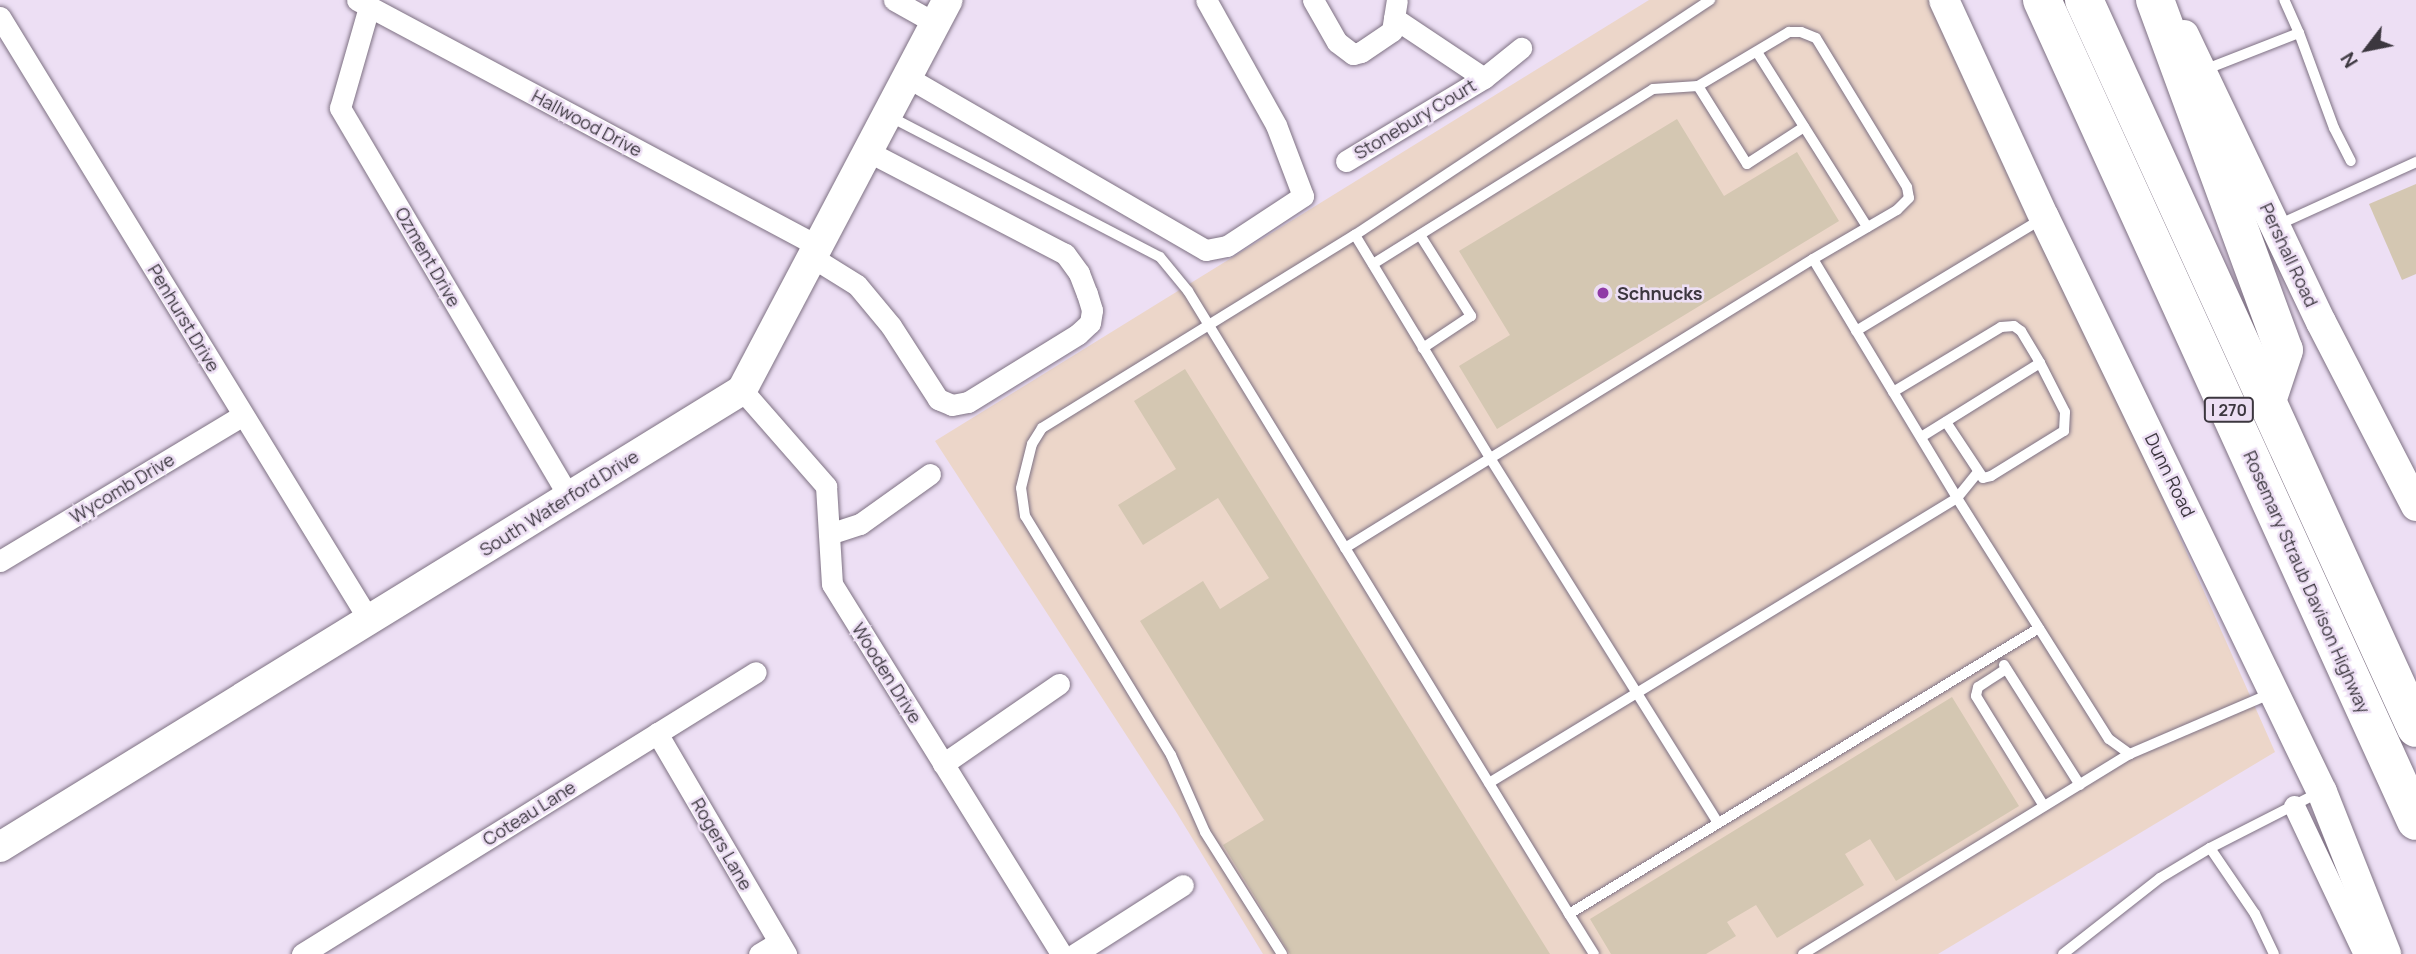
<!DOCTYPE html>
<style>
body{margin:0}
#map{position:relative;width:2416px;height:954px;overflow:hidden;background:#eddff4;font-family:Manrope,sans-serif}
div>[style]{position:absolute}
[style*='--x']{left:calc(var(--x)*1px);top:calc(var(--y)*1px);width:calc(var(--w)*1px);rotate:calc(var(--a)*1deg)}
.commercial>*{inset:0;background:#ecd6c9}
.building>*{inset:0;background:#d4c7b2}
.roads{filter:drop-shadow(0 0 2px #7e7183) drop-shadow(0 0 2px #7e7183)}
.lane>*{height:10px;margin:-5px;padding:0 5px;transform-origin:5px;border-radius:5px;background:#fff}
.street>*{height:21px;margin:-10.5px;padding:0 10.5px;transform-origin:10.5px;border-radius:10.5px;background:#fff}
.secondary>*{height:30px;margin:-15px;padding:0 15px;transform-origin:15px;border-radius:15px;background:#fff}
.highway>*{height:38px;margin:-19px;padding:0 19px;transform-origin:19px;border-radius:19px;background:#fff}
.dots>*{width:19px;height:19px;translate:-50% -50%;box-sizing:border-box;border:4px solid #eddff4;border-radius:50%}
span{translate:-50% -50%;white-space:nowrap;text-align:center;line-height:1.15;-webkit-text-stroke:5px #eddff4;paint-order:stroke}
.shield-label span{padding:2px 5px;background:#eddff4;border:2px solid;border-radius:5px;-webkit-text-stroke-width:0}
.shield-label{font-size:16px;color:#3c373f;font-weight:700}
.street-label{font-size:18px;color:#3c373f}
.poi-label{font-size:18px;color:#3c373f;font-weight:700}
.left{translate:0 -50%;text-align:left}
.north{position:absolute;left:2332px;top:14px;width:70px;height:70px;-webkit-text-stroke:5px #eddff4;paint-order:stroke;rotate:238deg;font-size:19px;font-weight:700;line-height:28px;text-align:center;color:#3c373f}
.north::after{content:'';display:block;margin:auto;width:24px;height:32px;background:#3c373f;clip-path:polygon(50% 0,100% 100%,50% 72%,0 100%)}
</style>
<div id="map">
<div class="commercial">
<div style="clip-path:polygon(1649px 0,1942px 0,2275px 752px,1938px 954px,1263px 954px,1175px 810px,935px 441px)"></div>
</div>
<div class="building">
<div style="clip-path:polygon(1677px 119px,1724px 196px,1797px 152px,1839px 221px,1497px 429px,1459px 366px,1510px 335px,1459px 251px)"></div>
<div style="clip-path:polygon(2416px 184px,2416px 274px,2402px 280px,2369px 204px)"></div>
<div style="clip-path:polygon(1185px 369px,1550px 954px,1290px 954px,1223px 845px,1264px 820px,1140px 621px,1203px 581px,1220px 609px,1269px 578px,1218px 498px,1143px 545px,1118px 505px,1176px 469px,1134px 401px)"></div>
<div style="clip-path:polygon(1952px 697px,2019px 806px,1896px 881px,1870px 839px,1845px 854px,1864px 885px,1777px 938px,1756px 905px,1727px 922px,1736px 936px,1706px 954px,1611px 954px,1590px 919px)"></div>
</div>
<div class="roads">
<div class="lane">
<div style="--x:2299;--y:33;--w:101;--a:69.8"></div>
<div style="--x:2334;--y:128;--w:37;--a:63"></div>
<div style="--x:1757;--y:52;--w:207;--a:57.8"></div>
<div style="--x:2204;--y:70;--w:102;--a:-21.3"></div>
<div style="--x:2299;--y:33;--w:36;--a:-114"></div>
<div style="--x:1698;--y:86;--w:92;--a:57.9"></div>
<div style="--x:1747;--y:164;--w:68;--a:-33"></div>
<div style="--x:889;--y:116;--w:305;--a:27.5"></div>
<div style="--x:1160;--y:257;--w:44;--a:50.5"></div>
<div style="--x:1188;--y:291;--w:730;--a:58.55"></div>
<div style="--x:1569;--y:914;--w:550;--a:-31.32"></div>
<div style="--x:2278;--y:225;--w:152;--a:-24.5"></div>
<div style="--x:1355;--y:235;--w:261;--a:58.8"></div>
<div style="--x:1490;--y:458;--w:430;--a:58"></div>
<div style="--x:1420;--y:235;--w:96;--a:57.8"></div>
<div style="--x:1471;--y:316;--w:58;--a:146.3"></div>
<div style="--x:1373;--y:264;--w:330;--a:-32"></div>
<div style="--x:1653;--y:89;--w:45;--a:-3.8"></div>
<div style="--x:1698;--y:86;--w:106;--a:-30.7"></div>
<div style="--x:1789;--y:32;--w:12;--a:0"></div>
<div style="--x:1801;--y:32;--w:16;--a:22"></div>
<div style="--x:1816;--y:38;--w:175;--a:58.6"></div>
<div style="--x:1907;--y:187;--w:11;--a:80"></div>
<div style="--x:1909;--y:198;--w:17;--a:135"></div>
<div style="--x:1897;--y:210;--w:97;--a:149.7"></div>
<div style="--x:1856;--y:331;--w:218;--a:-31.1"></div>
<div style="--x:1893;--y:392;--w:126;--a:-31"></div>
<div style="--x:2001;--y:327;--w:13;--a:-4"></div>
<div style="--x:2014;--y:326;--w:9;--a:36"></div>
<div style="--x:2021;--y:331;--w:37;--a:59"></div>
<div style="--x:2040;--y:363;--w:140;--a:148.1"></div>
<div style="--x:1946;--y:422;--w:67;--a:56.5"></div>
<div style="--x:1983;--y:478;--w:8;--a:-14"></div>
<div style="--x:1991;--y:476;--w:86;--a:-31.7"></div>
<div style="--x:2064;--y:431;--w:19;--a:-87"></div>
<div style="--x:2065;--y:412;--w:55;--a:-117"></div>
<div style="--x:1345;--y:548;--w:550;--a:-31.7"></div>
<div style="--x:1813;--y:259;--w:279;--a:58.9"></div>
<div style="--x:1957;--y:498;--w:285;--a:57.8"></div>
<div style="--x:2109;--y:739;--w:26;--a:36"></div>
<div style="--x:2130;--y:754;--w:155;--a:-23.2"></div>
<div style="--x:2004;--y:665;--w:142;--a:57.7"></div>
<div style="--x:2006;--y:669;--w:33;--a:147"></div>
<div style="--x:1978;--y:687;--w:9;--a:103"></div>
<div style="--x:1976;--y:696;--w:129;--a:58.3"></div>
<div style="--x:1489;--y:783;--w:548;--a:-31.34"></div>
<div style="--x:1957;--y:498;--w:32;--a:-51"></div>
<div style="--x:2210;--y:848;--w:80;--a:55.7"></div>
<div style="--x:2255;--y:914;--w:44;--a:64.6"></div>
<div style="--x:1569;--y:914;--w:47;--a:58"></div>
<div style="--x:1282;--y:954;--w:144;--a:-122.3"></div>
<div style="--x:1205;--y:832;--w:84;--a:-113.8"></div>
<div style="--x:1171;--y:755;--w:280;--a:-121.4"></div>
<div style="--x:1025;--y:516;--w:28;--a:-98"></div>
<div style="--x:1021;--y:488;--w:45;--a:-76"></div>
<div style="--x:1032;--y:444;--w:19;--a:-58"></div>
<div style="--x:1042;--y:428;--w:368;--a:-31.7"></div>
<div style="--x:1355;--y:235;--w:426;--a:-33.5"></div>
<div style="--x:1803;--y:954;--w:383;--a:-31.5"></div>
<div style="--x:2063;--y:954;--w:123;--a:-38.1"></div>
<div style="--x:2160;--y:878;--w:58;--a:-31"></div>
<div style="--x:2210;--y:848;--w:123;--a:-27"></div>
</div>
<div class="street">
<div style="--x:357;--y:0;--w:523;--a:28.09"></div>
<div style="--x:894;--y:0;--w:47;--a:29.3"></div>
<div style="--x:1313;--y:0;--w:48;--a:60.3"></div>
<div style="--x:1337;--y:42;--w:20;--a:37"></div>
<div style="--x:1353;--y:54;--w:8;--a:-14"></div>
<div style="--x:1361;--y:52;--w:37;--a:-34"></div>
<div style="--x:1392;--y:31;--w:31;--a:-81"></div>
<div style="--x:369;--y:7;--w:105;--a:106"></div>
<div style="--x:340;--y:108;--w:451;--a:59.5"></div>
<div style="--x:0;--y:17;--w:707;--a:58.54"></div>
<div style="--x:1394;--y:18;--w:108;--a:33.7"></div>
<div style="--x:907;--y:77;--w:345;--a:30.1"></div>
<div style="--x:1206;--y:250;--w:21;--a:-11"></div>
<div style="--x:1227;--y:246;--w:91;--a:-33.3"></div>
<div style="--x:1303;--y:196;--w:76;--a:-110.8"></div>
<div style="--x:1276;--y:125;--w:143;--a:-119.2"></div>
<div style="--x:1346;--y:161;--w:161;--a:-31"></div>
<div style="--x:1484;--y:78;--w:48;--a:-39"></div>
<div style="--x:812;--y:257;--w:53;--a:31.9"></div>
<div style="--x:857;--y:285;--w:53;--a:50.3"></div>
<div style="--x:891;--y:326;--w:87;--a:57.2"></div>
<div style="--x:938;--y:399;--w:15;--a:23"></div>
<div style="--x:952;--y:405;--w:16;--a:-11"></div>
<div style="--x:968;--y:402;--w:129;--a:-31.7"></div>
<div style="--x:1078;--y:334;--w:16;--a:-43"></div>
<div style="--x:1090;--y:323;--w:13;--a:-81"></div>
<div style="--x:1092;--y:310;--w:17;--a:-107"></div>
<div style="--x:1087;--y:294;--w:22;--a:-111"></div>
<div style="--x:1079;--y:273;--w:24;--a:-126"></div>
<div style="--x:1065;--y:254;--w:223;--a:-152.5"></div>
<div style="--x:742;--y:390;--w:128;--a:48.8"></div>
<div style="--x:826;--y:486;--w:98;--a:86.5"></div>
<div style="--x:832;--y:584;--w:435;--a:58.2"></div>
<div style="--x:829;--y:534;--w:33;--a:-18"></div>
<div style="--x:860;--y:524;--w:86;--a:-35.5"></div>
<div style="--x:0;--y:561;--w:283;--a:-31"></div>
<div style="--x:657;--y:733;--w:256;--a:59.7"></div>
<div style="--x:943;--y:764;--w:141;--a:-34.6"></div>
<div style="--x:2294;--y:806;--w:164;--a:64.7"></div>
<div style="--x:302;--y:954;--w:534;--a:-31.85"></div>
<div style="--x:759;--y:954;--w:23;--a:-31"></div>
<div style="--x:1075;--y:954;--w:128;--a:-32.6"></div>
</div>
<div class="secondary">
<div style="--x:1944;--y:0;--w:239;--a:65.3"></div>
<div style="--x:2044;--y:217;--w:639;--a:64.2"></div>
<div style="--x:2322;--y:792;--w:174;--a:68.4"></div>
<div style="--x:2184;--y:35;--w:318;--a:64.5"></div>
<div style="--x:2321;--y:322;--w:207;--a:62.7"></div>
<div style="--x:0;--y:847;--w:871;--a:-31.63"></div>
<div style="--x:742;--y:390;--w:441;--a:-62.2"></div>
</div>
<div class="highway">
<div style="--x:2042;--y:0;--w:902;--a:65.51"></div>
<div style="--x:2084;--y:0;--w:800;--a:65.48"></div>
<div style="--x:2155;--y:0;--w:373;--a:69.8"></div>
<div style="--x:2284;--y:350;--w:54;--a:108.4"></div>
</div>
</div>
<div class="dots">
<div style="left:1603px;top:293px;background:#8f39a6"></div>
</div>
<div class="shield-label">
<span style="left:2229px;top:410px">I 270</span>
</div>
<div class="street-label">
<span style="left:1415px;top:119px;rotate:-31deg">Stonebury Court</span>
<span style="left:587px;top:123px;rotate:28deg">Hallwood Drive</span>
<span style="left:2289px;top:255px;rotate:65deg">Pershall Road</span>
<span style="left:428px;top:257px;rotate:60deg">Ozment Drive</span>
<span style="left:184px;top:318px;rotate:59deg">Penhurst Drive</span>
<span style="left:2170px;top:475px;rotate:64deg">Dunn Road</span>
<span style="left:122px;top:488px;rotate:-31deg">Wycomb Drive</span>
<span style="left:559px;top:503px;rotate:-32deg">South Waterford Drive</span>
<span style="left:2307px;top:582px;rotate:66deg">Rosemary Straub Davison Highway</span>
<span style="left:887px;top:673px;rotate:58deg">Wooden Drive</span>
<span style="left:529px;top:813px;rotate:-32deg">Coteau Lane</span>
<span style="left:722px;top:844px;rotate:60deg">Rogers Lane</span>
</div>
<div class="poi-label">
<span class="left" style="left:1617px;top:293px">Schnucks</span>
</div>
<div class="north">N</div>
</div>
